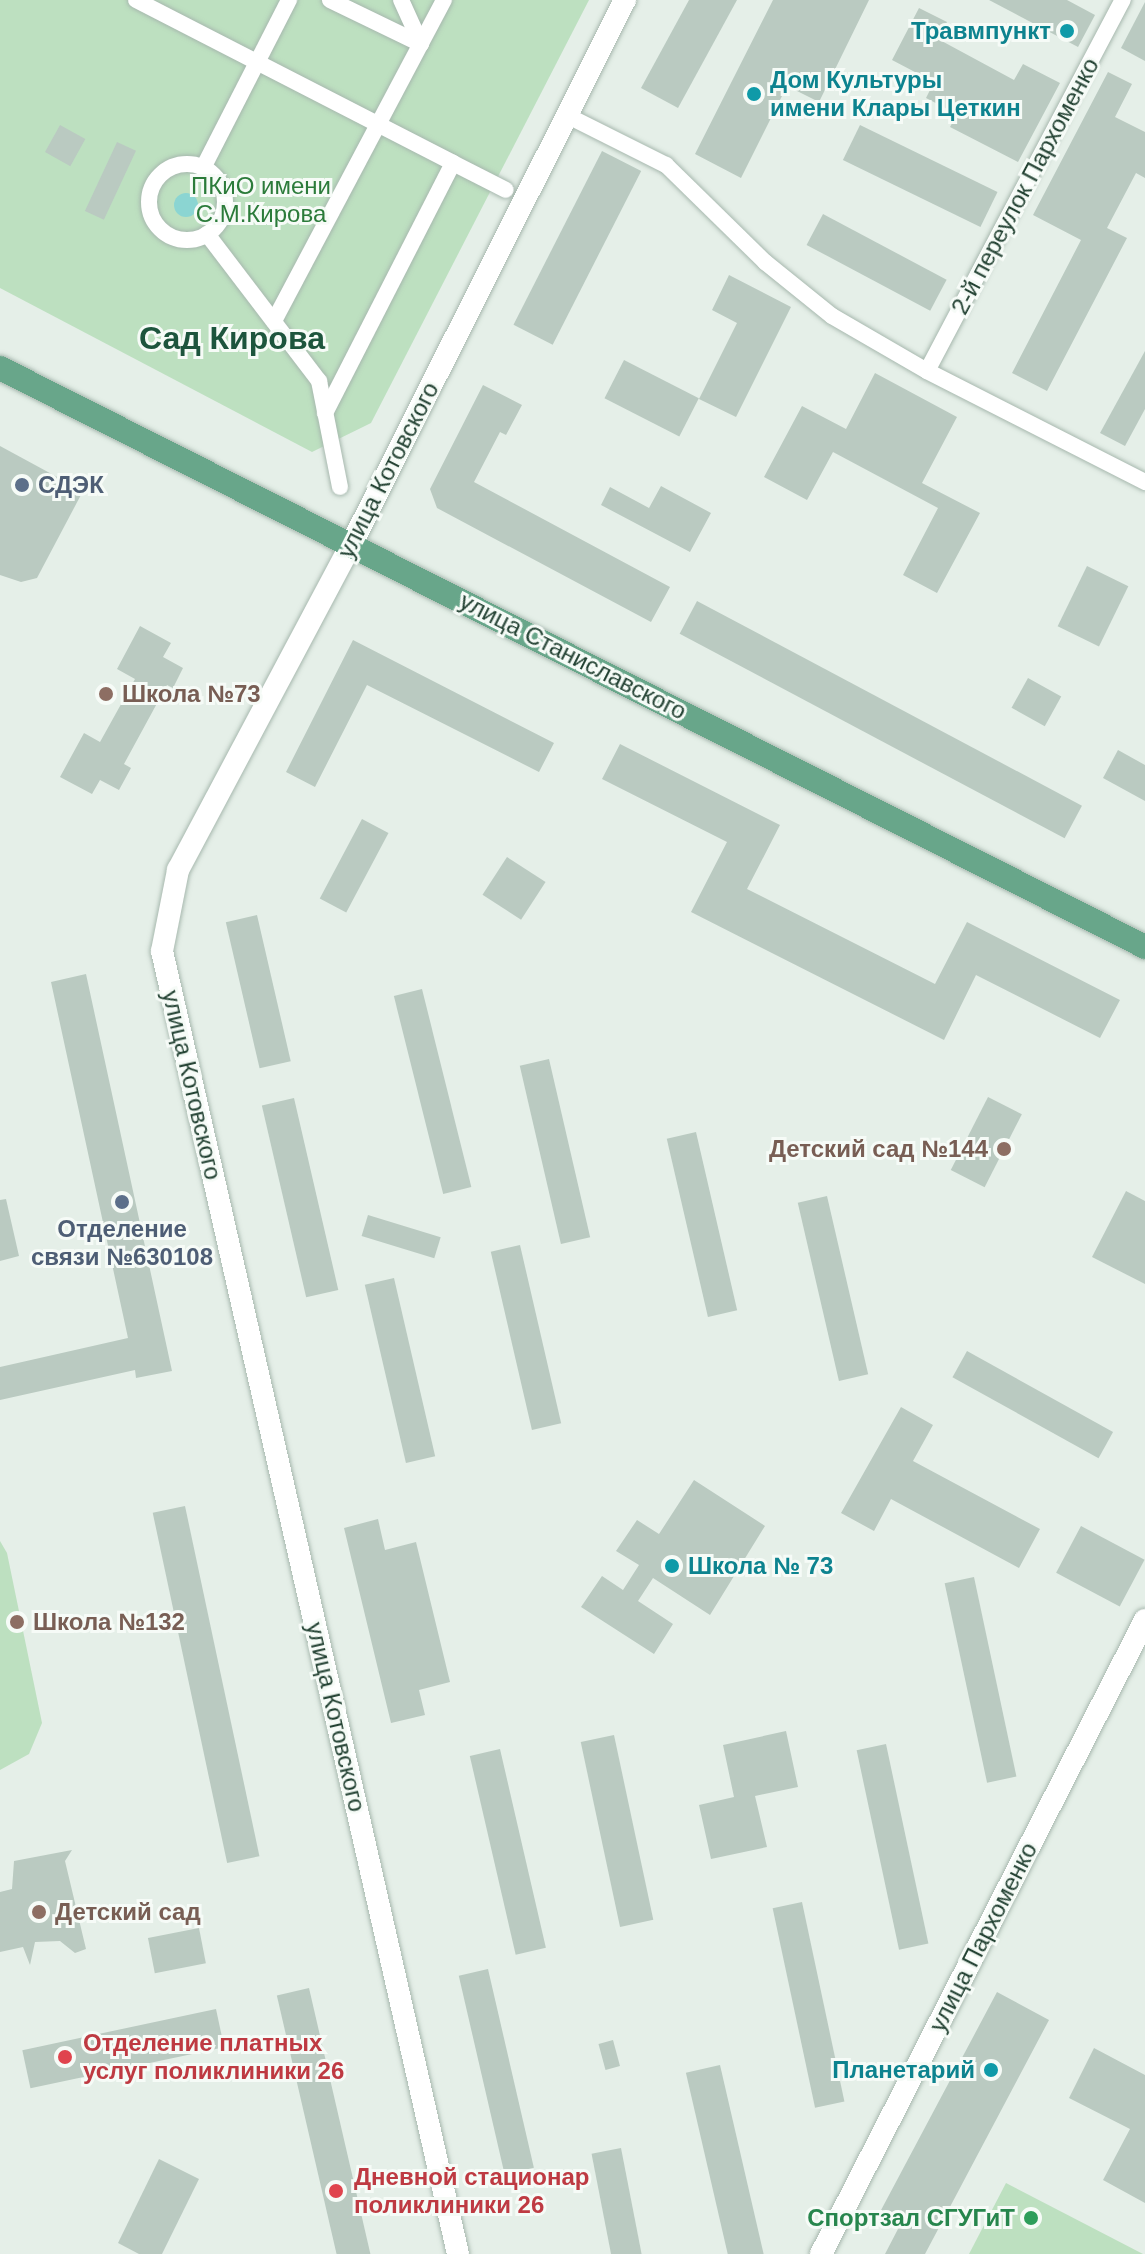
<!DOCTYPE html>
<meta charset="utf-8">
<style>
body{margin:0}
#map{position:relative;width:1145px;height:2254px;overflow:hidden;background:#e5efe8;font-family:Helvetica,sans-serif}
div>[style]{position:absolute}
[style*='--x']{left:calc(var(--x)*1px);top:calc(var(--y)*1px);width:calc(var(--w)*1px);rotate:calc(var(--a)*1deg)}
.green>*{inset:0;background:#bde0c0}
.water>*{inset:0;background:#8bd5d2}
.round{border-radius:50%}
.building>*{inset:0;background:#bacac1;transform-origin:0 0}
.roads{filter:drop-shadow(0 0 2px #a7b8ae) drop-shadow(0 0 2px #a7b8ae)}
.street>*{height:16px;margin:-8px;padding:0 8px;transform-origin:8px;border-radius:8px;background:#fff}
.street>.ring{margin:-8px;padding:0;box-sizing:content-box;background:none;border:16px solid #fff;border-radius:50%}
.secondary>*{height:22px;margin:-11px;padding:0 11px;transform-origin:11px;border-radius:11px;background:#fff}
.primary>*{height:24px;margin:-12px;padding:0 12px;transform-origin:12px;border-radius:12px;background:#68a68a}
.dots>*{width:22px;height:22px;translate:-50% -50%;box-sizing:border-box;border:4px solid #f6fbf7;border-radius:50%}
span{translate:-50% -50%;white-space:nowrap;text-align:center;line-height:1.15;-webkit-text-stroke:6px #f6fbf7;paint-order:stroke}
.culture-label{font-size:24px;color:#0d838f;font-weight:700}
.right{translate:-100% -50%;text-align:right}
.left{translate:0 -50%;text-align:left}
.park-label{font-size:24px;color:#2b7b3a}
.street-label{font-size:24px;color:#234233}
.service-label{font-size:24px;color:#4e5e75;font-weight:700}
.education-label{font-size:24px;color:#785e54;font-weight:700}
.health-label{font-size:24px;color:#be3a42;font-weight:700}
.leisure-label{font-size:24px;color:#27864d;font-weight:700}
.district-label{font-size:32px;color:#1d553d;font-weight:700}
</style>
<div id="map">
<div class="green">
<div style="clip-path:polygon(0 0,589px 0,371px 423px,312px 452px,0 288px)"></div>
<div style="clip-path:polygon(0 1541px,7px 1553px,42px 1723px,29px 1754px,0 1770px)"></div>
<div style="clip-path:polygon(1006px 2183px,1143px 2254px,969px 2254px)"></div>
</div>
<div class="water">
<div class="round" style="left:174px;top:193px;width:24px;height:24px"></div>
</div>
<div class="building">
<div style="clip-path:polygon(689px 0,737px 0,678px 108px,641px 88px)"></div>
<div style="clip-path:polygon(773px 0,869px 0,819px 102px,787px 86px,741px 178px,695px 154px)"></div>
<div style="clip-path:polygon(989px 0,1067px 0,1095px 15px,1078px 47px)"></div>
<div style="clip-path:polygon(1145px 2px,1145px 61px,1121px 48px)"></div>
<div style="clip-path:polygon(919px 8px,947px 22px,938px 39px,1014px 80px,1023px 64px,1060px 83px,1018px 162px,950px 127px,957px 114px,926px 98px,934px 82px,892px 60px)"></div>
<div style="clip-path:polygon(1108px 72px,1132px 84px,1115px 117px,1145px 132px,1145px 178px,1136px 173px,1107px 228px,1127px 238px,1047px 391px,1012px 373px,1081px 240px,1033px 215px)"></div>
<div style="left:60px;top:125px;width:29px;height:31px;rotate:29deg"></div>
<div style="left:860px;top:125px;width:153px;height:39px;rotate:26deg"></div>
<div style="left:117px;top:142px;width:21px;height:76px;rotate:25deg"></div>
<div style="left:602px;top:151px;width:44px;height:195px;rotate:27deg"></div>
<div style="left:823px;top:214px;width:140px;height:35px;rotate:28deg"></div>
<div style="clip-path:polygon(729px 275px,791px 307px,736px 417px,699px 399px,737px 323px,712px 310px)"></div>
<div style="clip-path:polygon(1145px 351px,1145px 409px,1125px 446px,1100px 433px)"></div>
<div style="left:624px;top:360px;width:84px;height:43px;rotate:27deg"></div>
<div style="clip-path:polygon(875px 373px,957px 417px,922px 483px,980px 513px,937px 593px,903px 575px,938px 508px,833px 452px,807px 500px,764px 477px,802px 406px,846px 429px)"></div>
<div style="clip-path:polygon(483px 385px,522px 405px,506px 435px,500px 432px,474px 482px,670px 587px,651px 622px,437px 508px,430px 489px)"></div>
<div style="clip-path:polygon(0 446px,83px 491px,37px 578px,21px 582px,0 575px)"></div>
<div style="clip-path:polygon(661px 486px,711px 513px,690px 552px,601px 505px,610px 487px,649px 508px)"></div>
<div style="left:1087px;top:566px;width:46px;height:67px;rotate:26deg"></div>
<div style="left:697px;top:601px;width:436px;height:37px;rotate:28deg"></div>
<div style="clip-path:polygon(140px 626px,171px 643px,163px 657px,183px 668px,173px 688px,167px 685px,124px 764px,131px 768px,119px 790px,100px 780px,92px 794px,60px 777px,84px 733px,100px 742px,135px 679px,117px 669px)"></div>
<div style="clip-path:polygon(353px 640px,554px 743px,539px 772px,367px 685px,315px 787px,286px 772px)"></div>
<div style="left:1028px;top:678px;width:38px;height:34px;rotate:29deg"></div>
<div style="clip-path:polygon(620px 744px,780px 825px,747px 889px,935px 984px,967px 922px,1120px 1000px,1100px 1038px,976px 975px,944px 1040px,691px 912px,727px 842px,602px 779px)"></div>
<div style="clip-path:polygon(1118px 750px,1145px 765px,1145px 801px,1103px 778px)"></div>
<div style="left:362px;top:819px;width:30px;height:90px;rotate:28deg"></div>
<div style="left:507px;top:857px;width:46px;height:45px;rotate:33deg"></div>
<div style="left:257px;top:915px;width:150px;height:32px;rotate:77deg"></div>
<div style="clip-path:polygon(86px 974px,172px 1371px,136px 1378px,135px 1370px,0 1400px,0 1367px,128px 1338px,51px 982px)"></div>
<div style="left:422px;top:989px;width:204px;height:29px;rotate:76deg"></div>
<div style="left:549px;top:1059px;width:183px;height:30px;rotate:77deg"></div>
<div style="left:988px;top:1097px;width:38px;height:82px;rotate:27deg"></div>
<div style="left:294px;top:1098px;width:197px;height:33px;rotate:77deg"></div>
<div style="left:696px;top:1132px;width:183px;height:30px;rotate:77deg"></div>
<div style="clip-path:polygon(1126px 1191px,1145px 1201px,1145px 1284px,1092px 1257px)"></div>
<div style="left:827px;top:1196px;width:183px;height:30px;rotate:77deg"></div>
<div style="clip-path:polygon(6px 1199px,19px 1256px,0 1261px,0 1200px)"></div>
<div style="left:368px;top:1215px;width:76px;height:22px;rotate:17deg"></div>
<div style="left:520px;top:1245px;width:183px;height:30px;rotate:77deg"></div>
<div style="left:394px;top:1278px;width:183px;height:30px;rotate:77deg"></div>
<div style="left:967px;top:1351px;width:167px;height:30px;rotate:29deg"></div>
<div style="clip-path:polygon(901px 1407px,933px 1425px,913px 1461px,1040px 1529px,1019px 1568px,891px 1499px,874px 1531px,841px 1513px)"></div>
<div style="clip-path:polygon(694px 1480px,765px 1526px,710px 1615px,653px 1578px,638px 1601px,673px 1624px,654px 1654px,581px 1607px,602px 1576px,623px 1590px,639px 1565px,616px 1551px,637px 1520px,659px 1534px)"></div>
<div style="left:185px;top:1506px;width:358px;height:33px;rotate:78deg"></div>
<div style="clip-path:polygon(378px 1519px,385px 1550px,416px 1542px,450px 1682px,419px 1690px,425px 1715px,391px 1723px,344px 1528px)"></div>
<div style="left:1081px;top:1526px;width:72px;height:53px;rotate:28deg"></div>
<div style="left:974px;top:1577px;width:204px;height:30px;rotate:78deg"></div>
<div style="clip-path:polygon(786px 1731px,798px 1787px,755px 1796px,767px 1847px,711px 1859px,699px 1805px,734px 1797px,723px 1745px)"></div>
<div style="left:614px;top:1735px;width:189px;height:34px;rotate:78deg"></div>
<div style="left:886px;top:1744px;width:204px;height:30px;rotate:78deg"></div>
<div style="left:500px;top:1749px;width:204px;height:31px;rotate:77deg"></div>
<div style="clip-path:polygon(72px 1850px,65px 1861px,86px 1949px,75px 1953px,60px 1941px,35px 1942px,30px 1965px,23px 1947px,0 1952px,0 1892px,12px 1889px,14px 1861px)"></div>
<div style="left:802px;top:1902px;width:204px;height:30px;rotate:78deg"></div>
<div style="left:199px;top:1928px;width:36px;height:52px;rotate:79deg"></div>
<div style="left:488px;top:1969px;width:204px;height:30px;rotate:77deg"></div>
<div style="left:309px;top:1988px;width:273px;height:33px;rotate:77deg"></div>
<div style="clip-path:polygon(997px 1992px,1049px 2020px,925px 2254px,885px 2254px,898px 2229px,893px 2226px,896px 2221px,880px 2212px)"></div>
<div style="left:216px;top:2009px;width:39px;height:198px;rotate:78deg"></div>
<div style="left:613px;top:2040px;width:27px;height:15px;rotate:75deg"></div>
<div style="clip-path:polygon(1094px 2048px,1145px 2075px,1145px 2203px,1103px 2180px,1130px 2129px,1069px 2098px)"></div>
<div style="left:720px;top:2065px;width:194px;height:35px;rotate:77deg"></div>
<div style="left:621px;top:2148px;width:108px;height:30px;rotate:79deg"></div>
<div style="clip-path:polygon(159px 2159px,199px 2179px,162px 2254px,139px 2254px,118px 2243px)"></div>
</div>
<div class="roads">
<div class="street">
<div style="--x:136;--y:0;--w:356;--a:27.2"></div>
<div style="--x:453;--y:163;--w:281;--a:117.1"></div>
<div style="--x:330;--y:0;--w:101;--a:25.8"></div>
<div style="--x:421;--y:44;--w:48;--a:-114.4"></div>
<div style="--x:566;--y:115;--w:112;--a:26.6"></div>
<div style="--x:666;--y:165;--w:139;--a:44.4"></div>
<div style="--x:765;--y:262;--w:86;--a:38.9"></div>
<div style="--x:832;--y:316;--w:110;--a:30.1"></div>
<div style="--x:927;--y:371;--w:245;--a:27"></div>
<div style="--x:453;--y:163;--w:59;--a:27"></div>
<div class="ring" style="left:149px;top:164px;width:60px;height:60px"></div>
<div style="--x:203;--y:168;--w:189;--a:-62.9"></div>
<div style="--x:207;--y:234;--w:185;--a:52.7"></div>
<div style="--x:319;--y:381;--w:108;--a:78.8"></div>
<div style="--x:274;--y:321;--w:363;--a:-62.1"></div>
<div style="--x:927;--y:371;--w:420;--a:-62.2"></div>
</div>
<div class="secondary">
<div style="--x:458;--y:2254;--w:1336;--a:-102.8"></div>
<div style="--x:162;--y:951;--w:83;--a:-78.8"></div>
<div style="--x:178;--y:870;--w:368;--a:-62"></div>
<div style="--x:351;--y:545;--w:610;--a:-63.31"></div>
<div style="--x:821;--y:2254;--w:712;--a:-62.93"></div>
</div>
<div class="primary">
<div style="--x:0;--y:368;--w:1283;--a:26.82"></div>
</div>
</div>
<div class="dots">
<div style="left:1067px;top:31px;background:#0f9aa8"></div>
<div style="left:754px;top:94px;background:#0f9aa8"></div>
<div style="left:22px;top:485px;background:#5c6f8a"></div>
<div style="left:106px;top:694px;background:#8d6e63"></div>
<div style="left:1004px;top:1149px;background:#8d6e63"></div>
<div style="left:122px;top:1202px;background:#5c6f8a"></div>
<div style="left:672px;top:1566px;background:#0f9aa8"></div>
<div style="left:17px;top:1622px;background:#8d6e63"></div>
<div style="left:39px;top:1912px;background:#8d6e63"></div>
<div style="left:65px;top:2057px;background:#e0444e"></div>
<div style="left:991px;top:2070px;background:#0f9aa8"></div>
<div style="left:336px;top:2191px;background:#e0444e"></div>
<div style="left:1031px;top:2218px;background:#2e9e5b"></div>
</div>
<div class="culture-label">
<span class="right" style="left:1051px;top:31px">Травмпункт</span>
<span class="left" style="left:770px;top:94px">Дом Культуры<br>имени Клары Цеткин</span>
<span class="left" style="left:688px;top:1566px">Школа № 73</span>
<span class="right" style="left:975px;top:2070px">Планетарий</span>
</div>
<div class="park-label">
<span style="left:261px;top:200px">ПКиО имени<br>С.М.Кирова</span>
</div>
<div class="street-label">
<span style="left:1025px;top:186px;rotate:-62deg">2-й переулок Пархоменко</span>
<span style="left:388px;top:470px;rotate:-63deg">улица Котовского</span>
<span style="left:573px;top:656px;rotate:27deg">улица Станиславского</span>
<span style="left:192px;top:1085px;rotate:77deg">улица Котовского</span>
<span style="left:336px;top:1717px;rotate:77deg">улица Котовского</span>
<span style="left:983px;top:1937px;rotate:-63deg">улица Пархоменко</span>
</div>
<div class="service-label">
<span class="left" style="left:38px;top:485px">СДЭК</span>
<span style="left:122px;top:1243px">Отделение<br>связи №630108</span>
</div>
<div class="education-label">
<span class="left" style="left:122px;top:694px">Школа №73</span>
<span class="right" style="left:988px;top:1149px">Детский сад №144</span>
<span class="left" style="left:33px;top:1622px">Школа №132</span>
<span class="left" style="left:55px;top:1912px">Детский сад</span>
</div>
<div class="health-label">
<span class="left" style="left:83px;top:2057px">Отделение платных<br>услуг поликлиники 26</span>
<span class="left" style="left:354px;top:2191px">Дневной стационар<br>поликлиники 26</span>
</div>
<div class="leisure-label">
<span class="right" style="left:1015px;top:2218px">Спортзал СГУГиТ</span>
</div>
<div class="district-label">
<span style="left:232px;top:338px">Сад Кирова</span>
</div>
</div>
